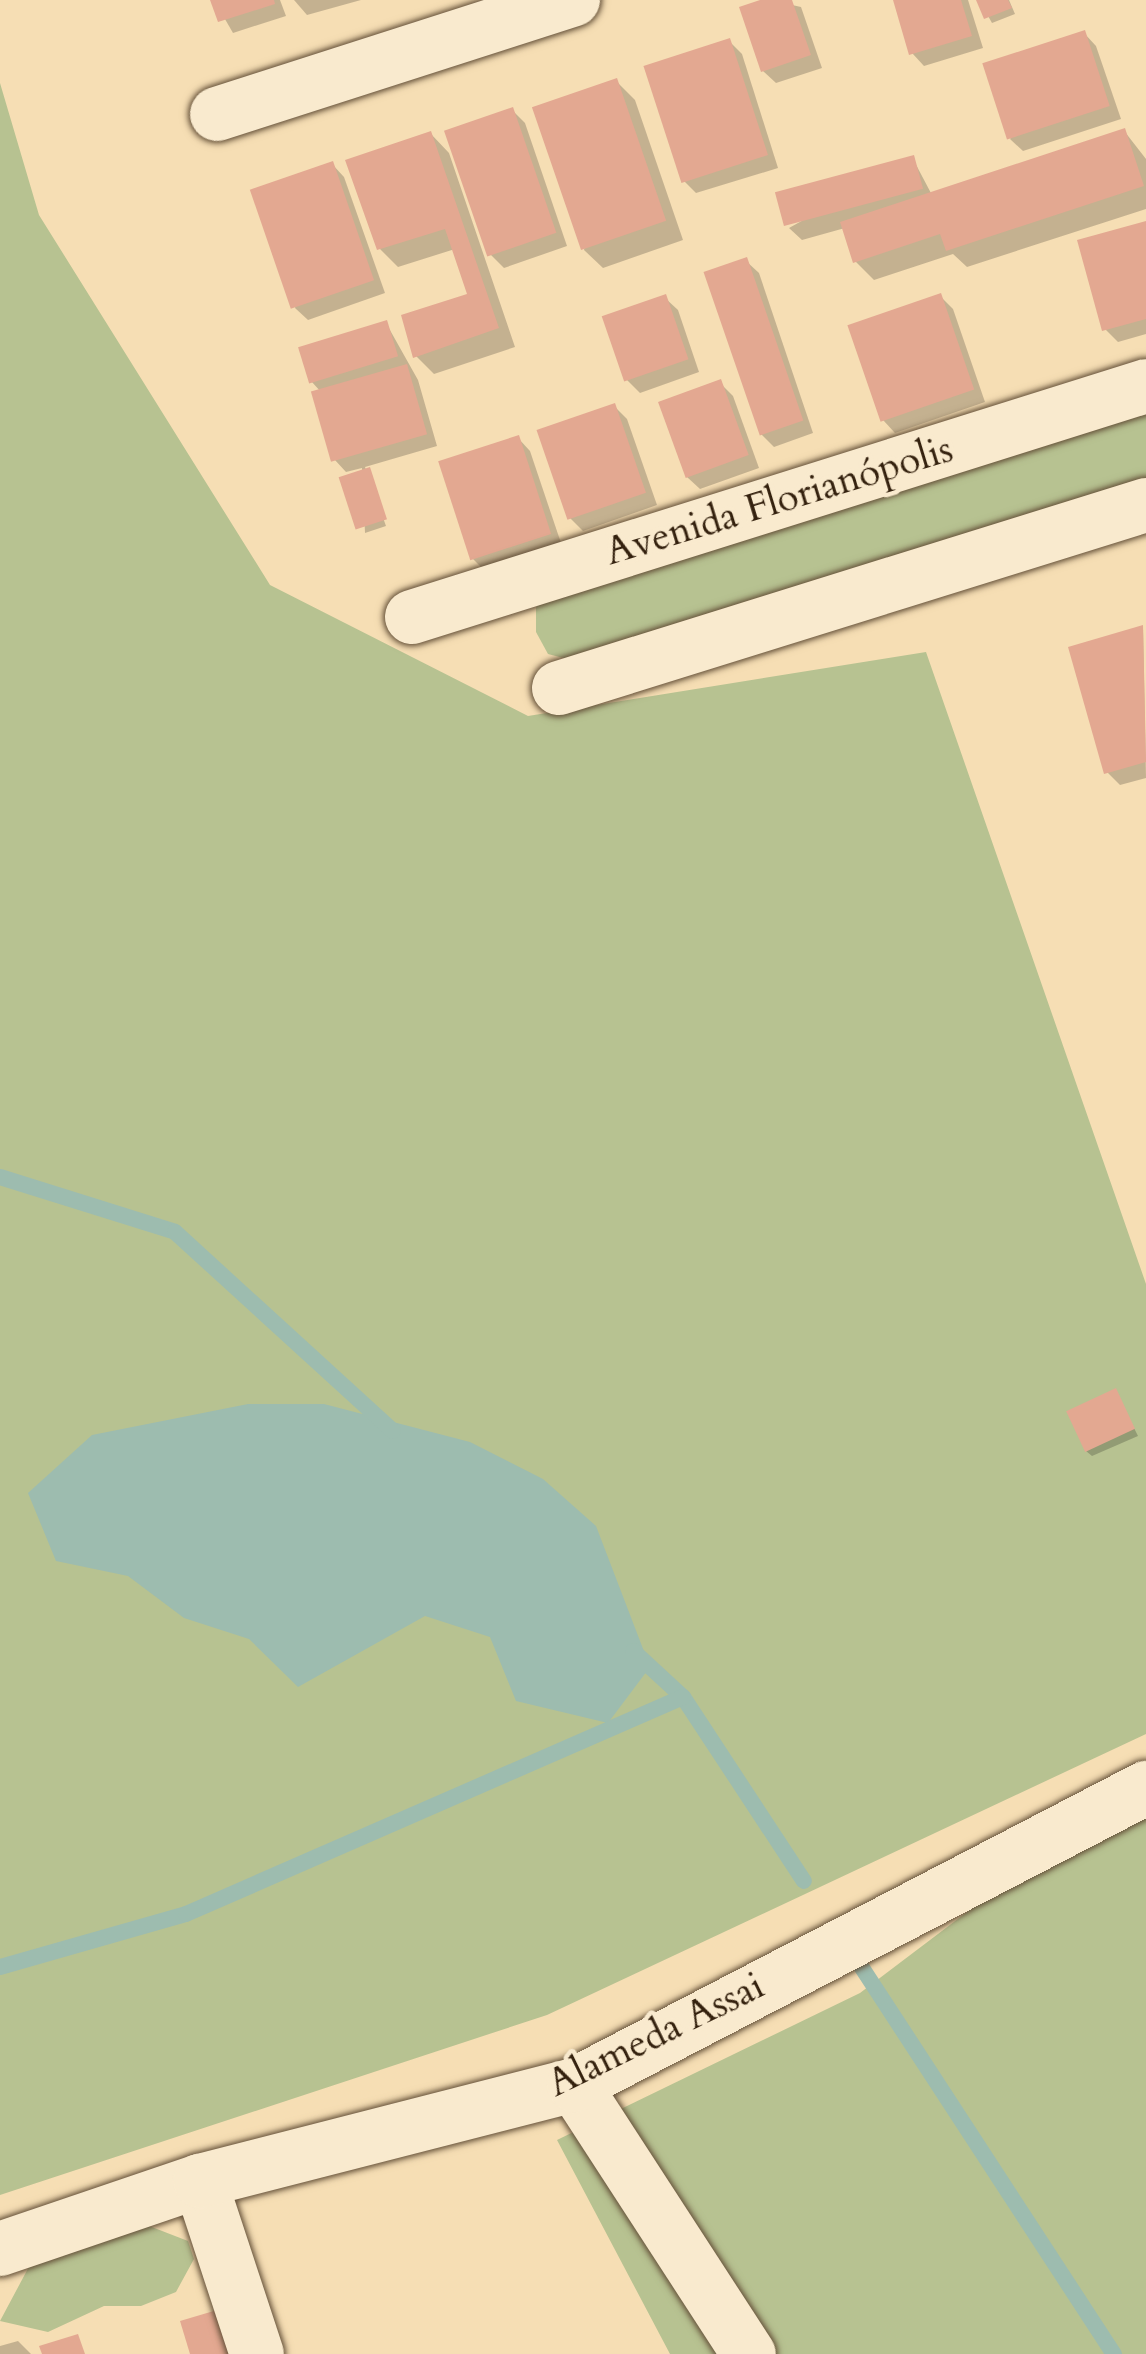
<!DOCTYPE html>
<meta charset="utf-8">
<style>
body{margin:0}
#map{position:relative;width:1146px;height:2354px;overflow:hidden;background:#f6deb4;font-family:Cardo,serif}
div>[style]{position:absolute}
[style*='--x']{left:calc(var(--x)*1px);top:calc(var(--y)*1px);width:calc(var(--w)*1px);rotate:calc(var(--a)*1deg)}
.green>*{inset:0;background:#b7c291}
.water>*{inset:0;background:#9dbcaf}
.shadow>*{inset:0;background:#0003}
.stream>*{height:16px;margin:-8px;padding:0 8px;transform-origin:8px;border-radius:8px;background:#9dbcaf}
.building>*{inset:0;background:#e3a891;transform-origin:0 0}
.roads{filter:drop-shadow(0 0 3px #645038) drop-shadow(0 0 3px #645038)}
.minor>*{height:54px;margin:-27px;padding:0 27px;transform-origin:27px;border-radius:27px;background:#f9eace}
span{translate:-50% -50%;white-space:nowrap;text-align:center;line-height:1.15;-webkit-text-stroke:9px #f9eace;paint-order:stroke}
.street-label{font-size:39px;color:#34210e}
</style>
<div id="map">
<div class="green">
<div style="clip-path:polygon(0 83px,39px 215px,270px 585px,528px 716px,926px 652px,1146px 1284px,1146px 1734px,547px 2015px,0 2195px)"></div>
<div style="clip-path:polygon(1146px 409px,1146px 482px,571px 660px,548px 654px,536px 632px,536px 607px,555px 594px)"></div>
<div style="clip-path:polygon(1146px 1816px,1146px 2354px,670px 2354px,557px 2140px,860px 1993px,1008px 1881px)"></div>
<div style="clip-path:polygon(144px 2224px,188px 2241px,194px 2259px,176px 2292px,141px 2306px,104px 2306px,48px 2332px,0 2321px,32px 2261px)"></div>
</div>
<div class="water">
<div style="clip-path:polygon(248px 1404px,324px 1404px,470px 1442px,543px 1479px,596px 1526px,650px 1667px,608px 1723px,516px 1701px,490px 1637px,425px 1616px,298px 1687px,249px 1639px,184px 1618px,128px 1576px,56px 1561px,28px 1493px,92px 1435px)"></div>
</div>
<div class="shadow">
<div style="clip-path:polygon(214px 0,280px 0,286px 16px,233px 33px)"></div>
<div style="clip-path:polygon(294px 0,361px 0,307px 15px)"></div>
<div style="clip-path:polygon(770px 0,801px 7px,822px 68px,776px 83px,763px 71px)"></div>
<div style="clip-path:polygon(896px 0,968px 0,983px 48px,924px 66px,912px 53px)"></div>
<div style="clip-path:polygon(979px 0,1009px 0,1015px 14px,992px 23px)"></div>
<div style="clip-path:polygon(1084px 33px,1096px 46px,1121px 119px,1023px 151px,1010px 139px)"></div>
<div style="clip-path:polygon(729px 41px,742px 54px,778px 168px,696px 193px,683px 180px)"></div>
<div style="clip-path:polygon(616px 81px,635px 100px,683px 240px,603px 268px,584px 250px)"></div>
<div style="clip-path:polygon(512px 110px,525px 123px,567px 246px,504px 268px,491px 255px)"></div>
<div style="clip-path:polygon(1125px 132px,1146px 159px,1146px 209px,967px 267px,953px 254px,874px 280px,855px 261px,845px 228px,802px 240px,789px 228px,913px 159px,932px 195px)"></div>
<div style="clip-path:polygon(431px 134px,449px 153px,515px 347px,434px 374px,416px 356px,470px 296px,455px 249px,398px 267px,380px 249px)"></div>
<div style="clip-path:polygon(332px 164px,344px 177px,385px 293px,308px 320px,295px 308px)"></div>
<div style="clip-path:polygon(1146px 224px,1146px 334px,1118px 342px,1105px 329px)"></div>
<div style="clip-path:polygon(746px 261px,759px 273px,813px 433px,774px 447px,761px 434px)"></div>
<div style="clip-path:polygon(940px 296px,953px 309px,985px 402px,895px 433px,883px 420px)"></div>
<div style="clip-path:polygon(665px 298px,678px 310px,699px 372px,640px 393px,627px 380px)"></div>
<div style="clip-path:polygon(386px 323px,418px 380px,437px 446px,365px 467px,386px 526px,365px 533px,362px 468px,346px 472px,334px 459px,321px 392px,311px 381px)"></div>
<div style="clip-path:polygon(720px 383px,733px 396px,759px 468px,700px 489px,687px 477px)"></div>
<div style="clip-path:polygon(615px 407px,627px 419px,657px 505px,583px 531px,570px 518px)"></div>
<div style="clip-path:polygon(518px 438px,530px 451px,562px 546px,486px 572px,473px 559px)"></div>
<div style="clip-path:polygon(1143px 628px,1146px 778px,1120px 785px,1107px 772px)"></div>
<div style="clip-path:polygon(1116px 1392px,1138px 1436px,1092px 1456px,1086px 1451px)"></div>
<div style="clip-path:polygon(18px 2341px,31px 2354px,0 2354px,0 2346px)"></div>
</div>
<div class="stream">
<div style="--x:0;--y:1177;--w:183;--a:17.4"></div>
<div style="--x:175;--y:1232;--w:295;--a:42.4"></div>
<div style="--x:633;--y:1651;--w:68;--a:42.6"></div>
<div style="--x:683;--y:1697;--w:220;--a:56.7"></div>
<div style="--x:853;--y:1954;--w:478;--a:56.9"></div>
<div style="--x:0;--y:1967;--w:193;--a:-15.9"></div>
<div style="--x:186;--y:1914;--w:542;--a:-23.59"></div>
</div>
<div class="building">
<div style="clip-path:polygon(210px 0,274px 0,275px 4px,218px 22px)"></div>
<div style="clip-path:polygon(760px 0,792px 0,811px 55px,761px 72px,739px 7px)"></div>
<div style="clip-path:polygon(893px 0,961px 0,972px 36px,909px 55px)"></div>
<div style="clip-path:polygon(976px 0,1008px 0,1012px 8px,984px 19px)"></div>
<div style="left:1085px;top:30px;width:80px;height:108px;rotate:72deg"></div>
<div style="left:730px;top:38px;width:123px;height:91px;rotate:72deg"></div>
<div style="left:617px;top:78px;width:151px;height:90px;rotate:71deg"></div>
<div style="left:513px;top:107px;width:133px;height:73px;rotate:71deg"></div>
<div style="clip-path:polygon(1125px 128px,1144px 186px,946px 251px,940px 234px,853px 263px,840px 222px)"></div>
<div style="clip-path:polygon(431px 131px,499px 328px,413px 358px,401px 315px,467px 294px,445px 229px,377px 250px,345px 160px)"></div>
<div style="left:914px;top:155px;width:35px;height:144px;rotate:75deg"></div>
<div style="left:333px;top:161px;width:126px;height:88px;rotate:71deg"></div>
<div style="clip-path:polygon(1146px 221px,1146px 319px,1102px 331px,1077px 240px)"></div>
<div style="left:747px;top:257px;width:173px;height:46px;rotate:71deg"></div>
<div style="left:941px;top:293px;width:102px;height:99px;rotate:71deg"></div>
<div style="left:666px;top:294px;width:69px;height:68px;rotate:71deg"></div>
<div style="left:387px;top:320px;width:38px;height:93px;rotate:73deg"></div>
<div style="left:407px;top:364px;width:73px;height:100px;rotate:74deg"></div>
<div style="left:721px;top:379px;width:81px;height:67px;rotate:70deg"></div>
<div style="left:615px;top:403px;width:95px;height:83px;rotate:71deg"></div>
<div style="left:519px;top:435px;width:104px;height:85px;rotate:72deg"></div>
<div style="left:370px;top:467px;width:55px;height:33px;rotate:72deg"></div>
<div style="clip-path:polygon(1143px 625px,1146px 762px,1104px 774px,1068px 647px)"></div>
<div style="left:1116px;top:1388px;width:45px;height:55px;rotate:65deg"></div>
<div style="clip-path:polygon(234px 2305px,248px 2354px,190px 2354px,180px 2321px)"></div>
<div style="clip-path:polygon(78px 2334px,85px 2354px,42px 2354px,39px 2346px)"></div>
</div>
<div class="roads">
<div class="minor">
<div style="--x:217;--y:114;--w:374;--a:-17.8"></div>
<div style="--x:412;--y:617;--w:769;--a:-17.47"></div>
<div style="--x:559;--y:688;--w:615;--a:-17.32"></div>
<div style="--x:574;--y:2085;--w:321;--a:57"></div>
<div style="--x:200;--y:2181;--w:182;--a:71.8"></div>
<div style="--x:0;--y:2249;--w:211;--a:-18.8"></div>
<div style="--x:200;--y:2181;--w:386;--a:-14.4"></div>
<div style="--x:574;--y:2085;--w:645;--a:-27.44"></div>
</div>
</div>
<div class="street-label">
<span style="left:779px;top:501px;rotate:-17deg">Avenida Florianópolis</span>
<span style="left:656px;top:2035px;rotate:-26deg">Alameda Assai</span>
</div>
</div>
